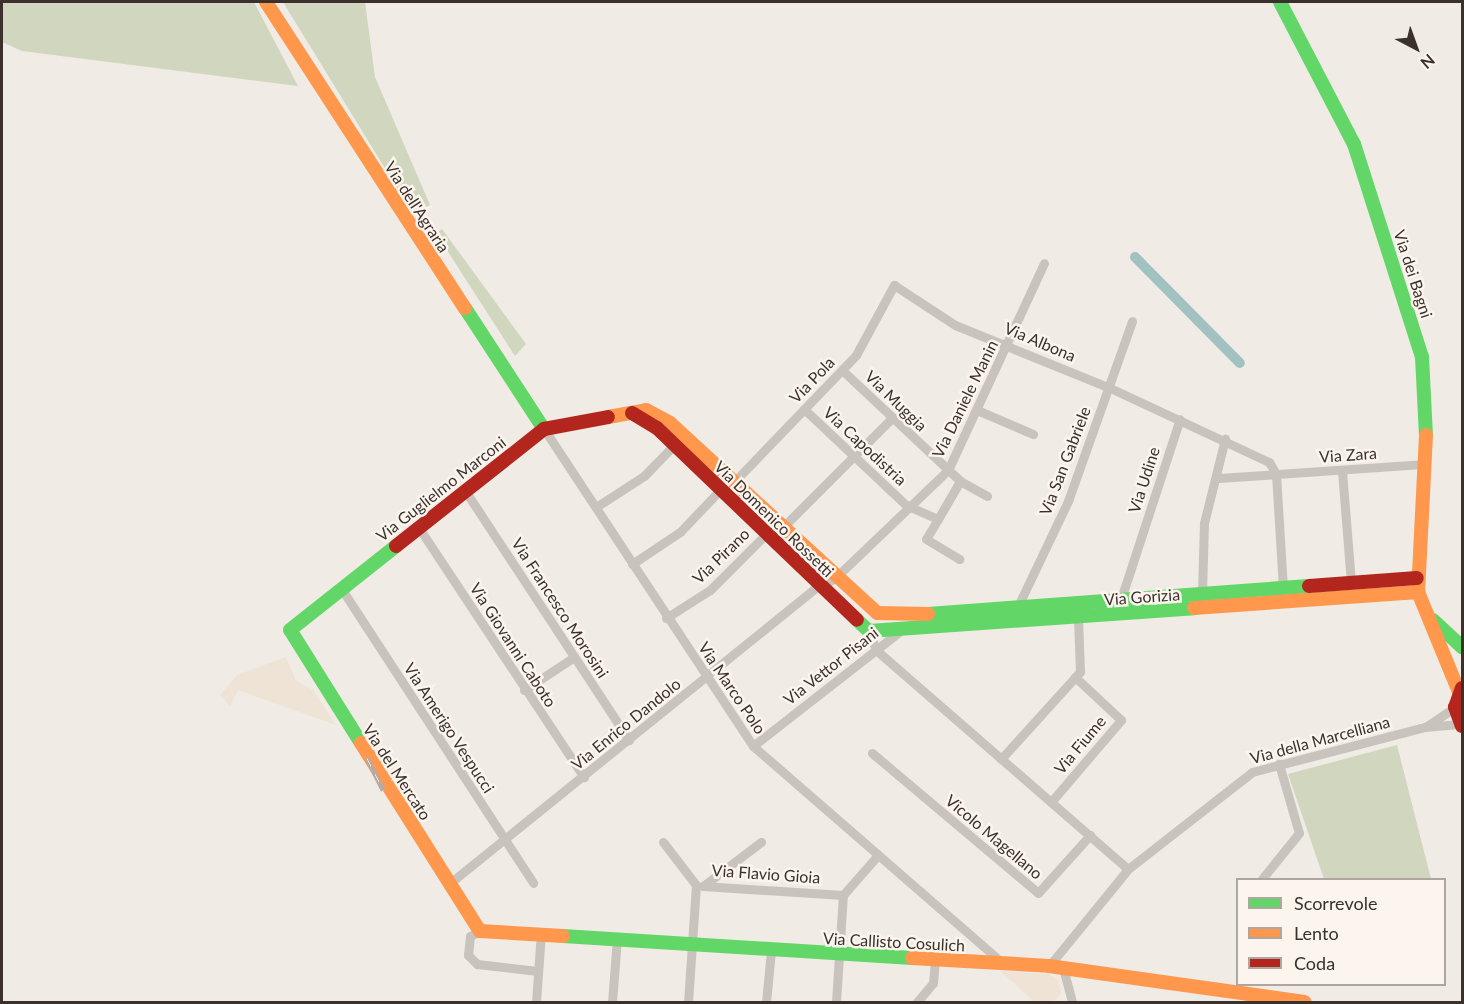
<!DOCTYPE html>
<style>
body{margin:0}
#map{position:relative;width:1464px;height:1004px;overflow:hidden;background:#f0ebe5;font-family:Lato,sans-serif}
div>[style]{position:absolute}
[style*='--x']{left:calc(var(--x)*1px);top:calc(var(--y)*1px);width:calc(var(--w)*1px);rotate:calc(var(--a)*1deg)}
.green>*{inset:0;background:#d1d6bf}
.plaza>*{inset:0;background:#eee3d5}
.canal>*{height:10px;margin:-5px;padding:0 5px;transform-origin:5px;border-radius:5px;background:#a1c2c1}
.street>*{height:9px;margin:-4.5px;padding:0 4.5px;transform-origin:4.5px;border-radius:4.5px;background:#c9c3be}
.fast>*{height:14px;margin:-7px;padding:0 7px;transform-origin:7px;border-radius:7px;background:#63d668}
.slow>*{height:14px;margin:-7px;padding:0 7px;transform-origin:7px;border-radius:7px;background:#ff974d}
.jam>*{height:14px;margin:-7px;padding:0 7px;transform-origin:7px;border-radius:7px;background:#b3261e}
.rail>*{height:5px;margin-top:-2.5px;transform-origin:0;background:repeating-linear-gradient(90deg,#fbf5ee 0 9px,#b1aca8 0 18px);box-sizing:border-box;border-block:2px solid #b1aca8}
span{translate:-50% -50%;white-space:nowrap;text-align:center;line-height:1.15;-webkit-text-stroke:5px #fbf5ee;paint-order:stroke}
.street-label{font-size:16px;color:#3b302b}
.frame{position:absolute;inset:0;border:3px solid #3b302b;pointer-events:none}
.legend{position:absolute;left:1236px;top:878px;width:210px;height:108px;box-sizing:border-box;background:#fbf5ee;border:2px solid #aea6a0;margin:0;padding:8px 10px;list-style:none;font-size:18px;color:#3b302b}
.legend li{display:flex;align-items:center;gap:12px;height:30px}
.legend b{width:30px;border:2px solid #aea6a0}
.north{position:absolute;left:1386px;top:18px;width:60px;height:60px;-webkit-text-stroke:4px #fbf5ee;paint-order:stroke;rotate:139deg;font-size:16px;font-weight:700;line-height:24px;text-align:center;color:#3b302b}
.north::after{content:'';display:block;margin:auto;width:21px;height:27px;background:#3b302b;clip-path:polygon(50% 0,100% 100%,50% 72%,0 100%)}
</style>
<div id="map">
<div class="green">
<div style="clip-path:polygon(2px 2px,254px 2px,298px 86px,22px 51px,2px 42px)"></div>
<div style="clip-path:polygon(283px 2px,365px 2px,375px 77px,430px 205px,413px 214px)"></div>
<div style="clip-path:polygon(442px 229px,526px 344px,515px 356px,436px 233px)"></div>
<div style="clip-path:polygon(1397px 745px,1431px 879px,1324px 879px,1288px 774px)"></div>
</div>
<div class="plaza">
<div style="clip-path:polygon(286px 657px,296px 681px,313px 690px,336px 725px,238px 690px,230px 706px,220px 695px,237px 675px)"></div>
<div style="clip-path:polygon(1000px 971px,1049px 974px,1059px 981px,1061px 994px,1053px 1002px,1035px 1002px)"></div>
</div>
<div class="canal">
<div style="--x:1135;--y:257;--w:149;--a:45.3"></div>
</div>
<div class="street">
<div style="--x:842;--y:370;--w:162;--a:43.2"></div>
<div style="--x:960;--y:481;--w:31;--a:29"></div>
<div style="--x:804;--y:409;--w:140;--a:43.3"></div>
<div style="--x:906;--y:505;--w:35;--a:24"></div>
<div style="--x:938;--y:519;--w:44;--a:-59.9"></div>
<div style="--x:977;--y:410;--w:61;--a:23.2"></div>
<div style="--x:544;--y:429;--w:380;--a:56.6"></div>
<div style="--x:753;--y:746;--w:332;--a:41"></div>
<div style="--x:1342;--y:471;--w:111;--a:85.4"></div>
<div style="--x:1219;--y:478;--w:204;--a:-3.9"></div>
<div style="--x:731;--y:485;--w:180;--a:-46.1"></div>
<div style="--x:856;--y:355;--w:80;--a:-61.5"></div>
<div style="--x:894;--y:285;--w:73;--a:33.3"></div>
<div style="--x:955;--y:325;--w:165;--a:22.1"></div>
<div style="--x:1108;--y:387;--w:178;--a:25"></div>
<div style="--x:1269;--y:462;--w:14;--a:60"></div>
<div style="--x:1276;--y:474;--w:114;--a:86.5"></div>
<div style="--x:466;--y:492;--w:297;--a:56.7"></div>
<div style="--x:596;--y:507;--w:57;--a:-32.9"></div>
<div style="--x:644;--y:476;--w:43;--a:-45.9"></div>
<div style="--x:938;--y:519;--w:23;--a:121"></div>
<div style="--x:926;--y:539;--w:39;--a:31"></div>
<div style="--x:419;--y:528;--w:299;--a:56.5"></div>
<div style="--x:782;--y:528;--w:156;--a:-45"></div>
<div style="--x:632;--y:564;--w:58;--a:-33.7"></div>
<div style="--x:680;--y:532;--w:58;--a:-46.4"></div>
<div style="--x:341;--y:588;--w:352;--a:56.9"></div>
<div style="--x:1202;--y:594;--w:71;--a:-88.4"></div>
<div style="--x:1204;--y:523;--w:87;--a:-76"></div>
<div style="--x:1121;--y:599;--w:189;--a:-71.9"></div>
<div style="--x:1017;--y:608;--w:119;--a:-64.5"></div>
<div style="--x:1068;--y:501;--w:191;--a:-70.4"></div>
<div style="--x:666;--y:618;--w:52;--a:-32.5"></div>
<div style="--x:710;--y:590;--w:78;--a:-45"></div>
<div style="--x:869;--y:631;--w:20;--a:70"></div>
<div style="--x:876;--y:650;--w:334;--a:41"></div>
<div style="--x:524;--y:690;--w:60;--a:-33.4"></div>
<div style="--x:1427;--y:726;--w:34;--a:-34"></div>
<div style="--x:753;--y:746;--w:185;--a:-38"></div>
<div style="--x:872;--y:753;--w:217;--a:40.1"></div>
<div style="--x:1038;--y:893;--w:78;--a:-48.1"></div>
<div style="--x:1001;--y:759;--w:118;--a:-47.8"></div>
<div style="--x:1080;--y:672;--w:54;--a:-92.1"></div>
<div style="--x:1051;--y:802;--w:108;--a:-49.5"></div>
<div style="--x:1121;--y:720;--w:63;--a:-136.9"></div>
<div style="--x:663;--y:842;--w:54;--a:52.5"></div>
<div style="--x:696;--y:885;--w:117;--a:93.9"></div>
<div style="--x:1261;--y:880;--w:60;--a:-51"></div>
<div style="--x:1299;--y:833;--w:72;--a:-106.2"></div>
<div style="--x:450;--y:883;--w:468;--a:-38.9"></div>
<div style="--x:814;--y:589;--w:22;--a:-27"></div>
<div style="--x:834;--y:579;--w:158;--a:-43.7"></div>
<div style="--x:948;--y:470;--w:228;--a:-65.1"></div>
<div style="--x:703;--y:886;--w:140;--a:3.7"></div>
<div style="--x:843;--y:895;--w:53;--a:-48.8"></div>
<div style="--x:703;--y:886;--w:73;--a:-37.2"></div>
<div style="--x:480;--y:931;--w:11;--a:153"></div>
<div style="--x:470;--y:936;--w:19;--a:96"></div>
<div style="--x:468;--y:955;--w:13;--a:45"></div>
<div style="--x:477;--y:964;--w:61;--a:6.5"></div>
<div style="--x:1049;--y:966;--w:125;--a:-50.8"></div>
<div style="--x:1128;--y:869;--w:157;--a:-38"></div>
<div style="--x:1252;--y:772;--w:179;--a:-14.6"></div>
<div style="--x:1425;--y:727;--w:36;--a:-5"></div>
<div style="--x:1063;--y:968;--w:35;--a:75"></div>
<div style="--x:536;--y:1002;--w:69;--a:-85.9"></div>
<div style="--x:612;--y:1002;--w:64;--a:-85.5"></div>
<div style="--x:766;--y:1002;--w:51;--a:-84.4"></div>
<div style="--x:836;--y:1002;--w:107;--a:-86.3"></div>
<div style="--x:917;--y:1002;--w:25;--a:-50"></div>
<div style="--x:933;--y:983;--w:21;--a:-85"></div>
</div>
<div class="fast">
<div style="--x:1280;--y:2;--w:160;--a:62.5"></div>
<div style="--x:1354;--y:144;--w:224;--a:72.3"></div>
<div style="--x:1422;--y:357;--w:78;--a:87.1"></div>
<div style="--x:465;--y:308;--w:145;--a:56.9"></div>
<div style="--x:928;--y:614;--w:382;--a:-4.2"></div>
<div style="--x:857;--y:620;--w:16;--a:43"></div>
<div style="--x:869;--y:631;--w:326;--a:-4"></div>
<div style="--x:1433;--y:620;--w:40;--a:43"></div>
<div style="--x:361;--y:743;--w:133;--a:-122.1"></div>
<div style="--x:290;--y:630;--w:135;--a:-38.4"></div>
<div style="--x:563;--y:936;--w:350;--a:3.6"></div>
</div>
<div class="slow">
<div style="--x:266;--y:2;--w:365;--a:57"></div>
<div style="--x:608;--y:417;--w:39;--a:-10"></div>
<div style="--x:646;--y:410;--w:27;--a:28"></div>
<div style="--x:670;--y:423;--w:281;--a:42.5"></div>
<div style="--x:877;--y:613;--w:51;--a:1.1"></div>
<div style="--x:1426;--y:435;--w:157;--a:92.9"></div>
<div style="--x:1418;--y:592;--w:108;--a:67.7"></div>
<div style="--x:1194;--y:608;--w:225;--a:-4.1"></div>
<div style="--x:361;--y:743;--w:222;--a:57.7"></div>
<div style="--x:480;--y:931;--w:83;--a:3.4"></div>
<div style="--x:912;--y:958;--w:137;--a:3.3"></div>
<div style="--x:1049;--y:966;--w:258;--a:8"></div>
</div>
<div class="jam">
<div style="--x:632;--y:413;--w:29;--a:31"></div>
<div style="--x:657;--y:428;--w:277;--a:43.8"></div>
<div style="--x:396;--y:546;--w:189;--a:-38.3"></div>
<div style="--x:544;--y:429;--w:65;--a:-10.6"></div>
<div style="--x:1309;--y:586;--w:108;--a:-4.2"></div>
<div style="--x:1462;--y:688;--w:20;--a:110"></div>
<div style="--x:1455;--y:707;--w:20;--a:70"></div>
</div>
<div class="rail">
<div style="--x:367;--y:758;--w:36;--a:63"></div>
</div>
<div class="street-label">
<span style="left:417px;top:207px;rotate:57deg">Via dell'Agraria</span>
<span style="left:1413px;top:274px;rotate:72deg">Via dei Bagni</span>
<span style="left:1040px;top:342px;rotate:23deg">Via Albona</span>
<span style="left:812px;top:380px;rotate:-46deg">Via Pola</span>
<span style="left:965px;top:399px;rotate:-64deg">Via Daniele Manin</span>
<span style="left:896px;top:401px;rotate:44deg">Via Muggia</span>
<span style="left:865px;top:446px;rotate:43deg">Via Capodistria</span>
<span style="left:1348px;top:455px;rotate:-4deg">Via Zara</span>
<span style="left:1065px;top:461px;rotate:-69deg">Via San Gabriele</span>
<span style="left:1144px;top:480px;rotate:-72deg">Via Udine</span>
<span style="left:441px;top:489px;rotate:-38deg">Via Guglielmo Marconi</span>
<span style="left:774px;top:519px;rotate:44deg">Via Domenico Rossetti</span>
<span style="left:721px;top:556px;rotate:-44deg">Via Pirano</span>
<span style="left:1142px;top:597px;rotate:-4deg">Via Gorizia</span>
<span style="left:560px;top:608px;rotate:57deg">Via Francesco Morosini</span>
<span style="left:513px;top:645px;rotate:57deg">Via Giovanni Caboto</span>
<span style="left:831px;top:666px;rotate:-38deg">Via Vettor Pisani</span>
<span style="left:732px;top:688px;rotate:56deg">Via Marco Polo</span>
<span style="left:626px;top:724px;rotate:-39deg">Via Enrico Dandolo</span>
<span style="left:449px;top:728px;rotate:57deg">Via Amerigo Vespucci</span>
<span style="left:1320px;top:740px;rotate:-15deg">Via della Marcelliana</span>
<span style="left:1080px;top:745px;rotate:-50deg">Via Fiume</span>
<span style="left:397px;top:772px;rotate:57deg">Via del Mercato</span>
<span style="left:994px;top:837px;rotate:40deg">Vicolo Magellano</span>
<span style="left:766px;top:874px;rotate:4deg">Via Flavio Gioia</span>
<span style="left:894px;top:942px;rotate:3deg">Via Callisto Cosulich</span>
</div>
<div class="frame"></div>
<ul class="legend">
<li><b style="height:8px;background:#63d668"></b>Scorrevole</li>
<li><b style="height:8px;background:#ff974d"></b>Lento</li>
<li><b style="height:8px;background:#b3261e"></b>Coda</li>
</ul>
<div class="north">N</div>
</div>
